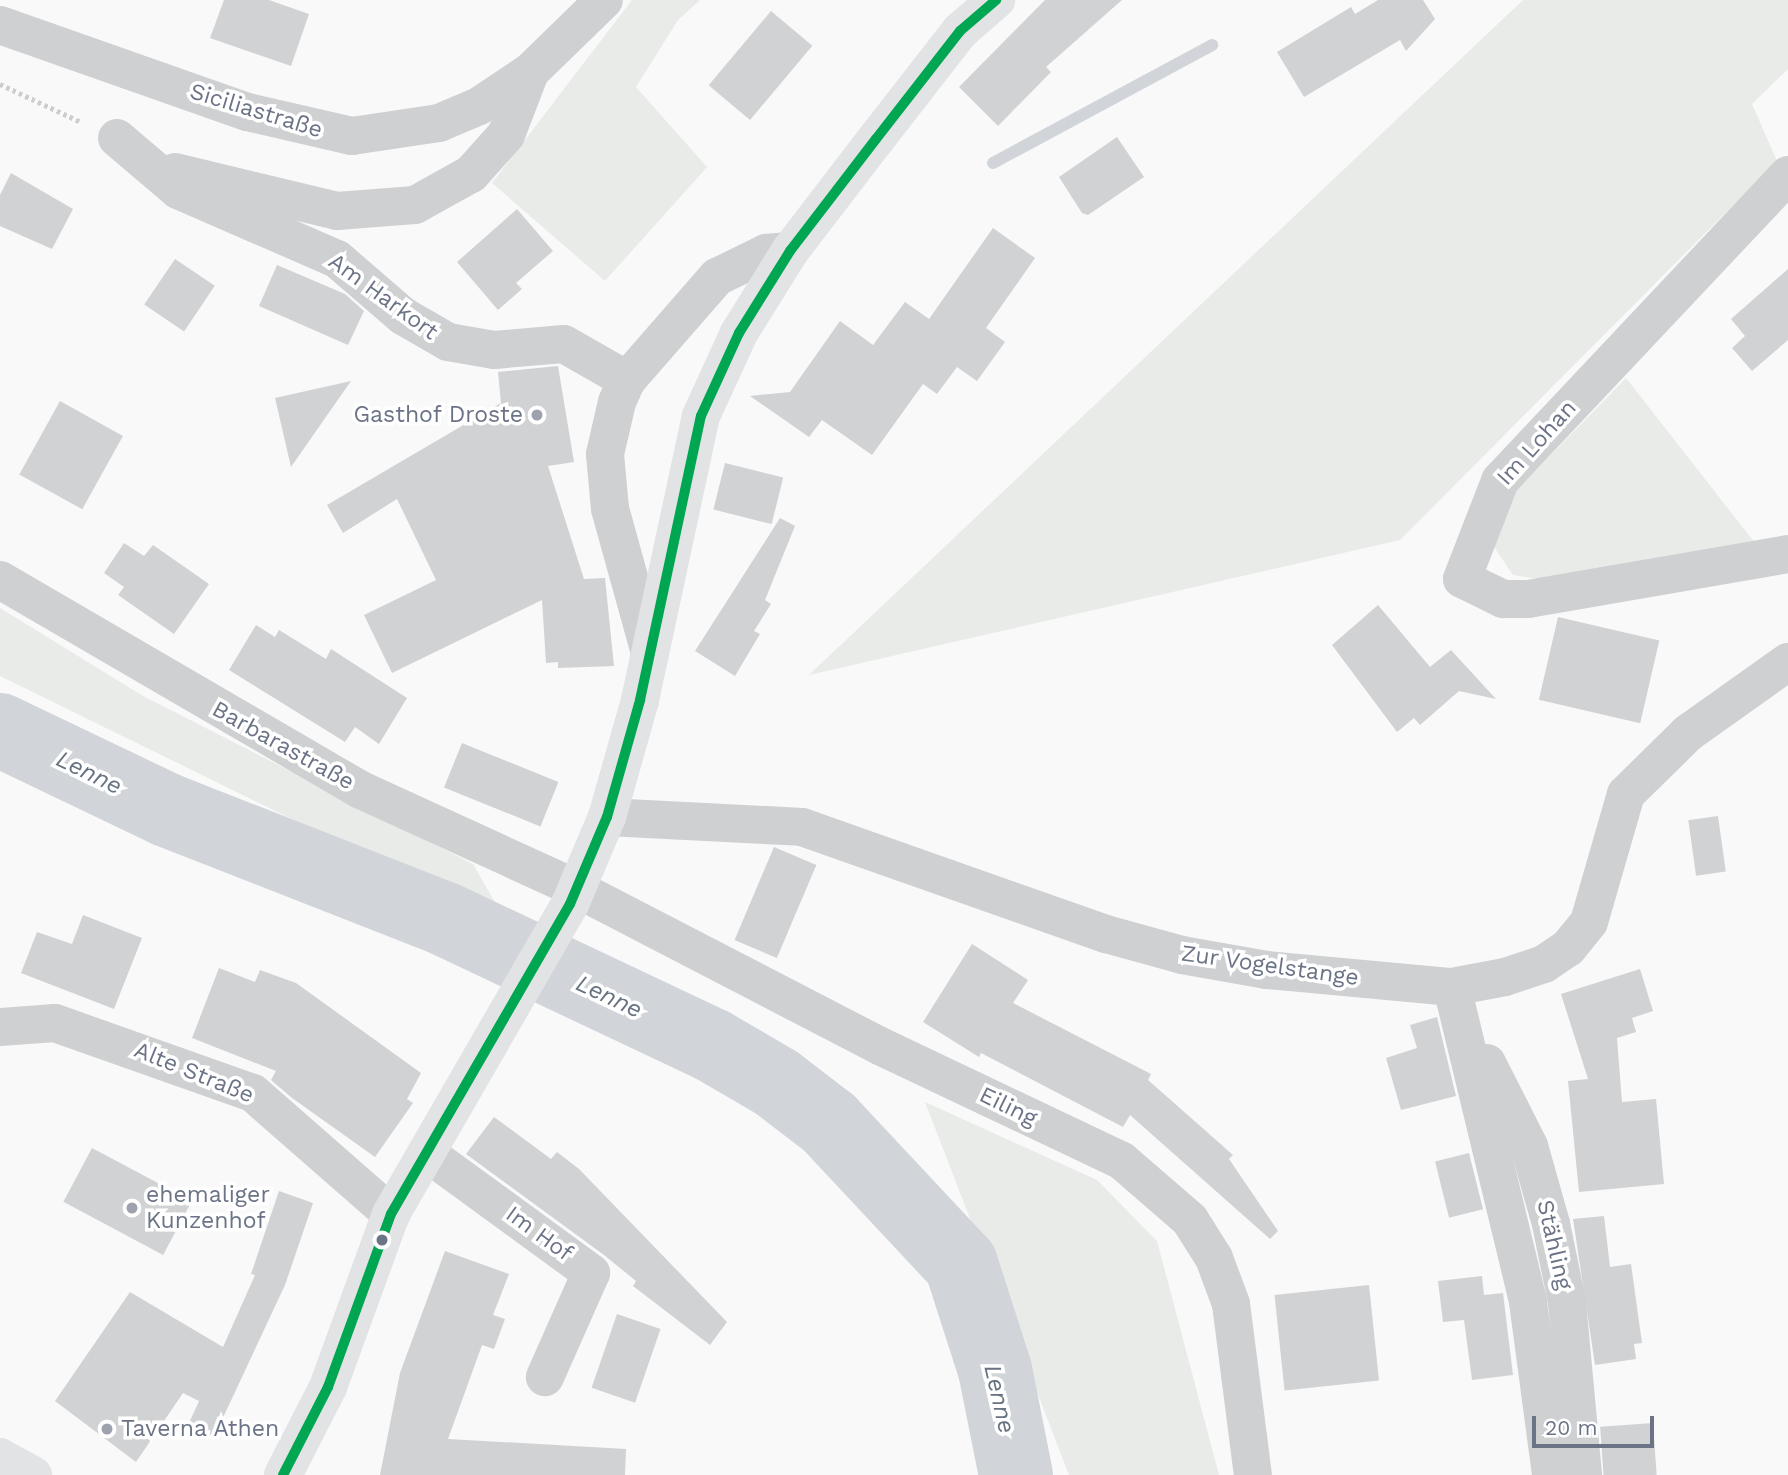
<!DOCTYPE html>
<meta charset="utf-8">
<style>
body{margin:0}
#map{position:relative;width:1788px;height:1475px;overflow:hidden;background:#f9f9f9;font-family:"Work Sans",sans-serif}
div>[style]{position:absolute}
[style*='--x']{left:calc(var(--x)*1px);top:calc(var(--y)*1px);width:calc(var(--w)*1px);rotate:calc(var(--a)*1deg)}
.green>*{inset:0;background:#e8ebe7}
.stream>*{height:12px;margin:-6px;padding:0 6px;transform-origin:6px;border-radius:6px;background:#d1d5da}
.river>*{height:74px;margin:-37px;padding:0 37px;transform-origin:37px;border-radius:37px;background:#d1d5da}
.building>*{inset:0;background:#d1d2d4;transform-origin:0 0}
.path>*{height:4.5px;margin-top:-2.25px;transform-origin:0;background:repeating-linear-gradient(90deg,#cdcdce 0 3.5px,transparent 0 7px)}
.minor>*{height:38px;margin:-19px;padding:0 19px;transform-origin:19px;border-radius:19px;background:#cfd0d2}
.major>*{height:38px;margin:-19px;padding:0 19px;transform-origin:19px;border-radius:19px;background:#e2e3e4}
.bus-1>*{height:10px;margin:-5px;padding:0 5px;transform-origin:5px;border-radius:5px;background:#00a651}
.dots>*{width:19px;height:19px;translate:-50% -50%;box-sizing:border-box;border:4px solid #fff;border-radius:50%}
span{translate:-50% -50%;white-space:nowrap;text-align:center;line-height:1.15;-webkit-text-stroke:7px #fff;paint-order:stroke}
.street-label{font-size:23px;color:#6b7386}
.poi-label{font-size:23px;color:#6b7386}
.right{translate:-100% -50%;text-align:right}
.left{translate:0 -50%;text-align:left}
.water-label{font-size:24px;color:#677381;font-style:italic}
.scale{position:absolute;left:1532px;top:1416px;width:122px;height:32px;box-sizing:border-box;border:4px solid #6b7386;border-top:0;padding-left:9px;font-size:21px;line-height:24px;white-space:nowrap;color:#6b7386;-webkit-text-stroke:5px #fff;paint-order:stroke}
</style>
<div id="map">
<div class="green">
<div style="clip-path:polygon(632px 0,700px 0,678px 20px,636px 87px,707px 167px,605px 281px,492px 183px)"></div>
<div style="clip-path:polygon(1523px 0,1788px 0,1788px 69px,1752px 104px,1777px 161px,1400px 540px,809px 675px)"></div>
<div style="clip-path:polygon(1626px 378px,1755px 543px,1557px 582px,1513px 575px,1492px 544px,1507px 500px)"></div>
<div style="clip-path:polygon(0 608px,143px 696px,473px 864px,508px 925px,0 676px)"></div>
<div style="clip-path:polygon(925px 1102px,1097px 1180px,1157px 1241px,1219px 1475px,1069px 1475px)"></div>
</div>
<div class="stream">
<div style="--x:993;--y:163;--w:249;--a:-28.3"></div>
</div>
<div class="river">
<div style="--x:0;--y:730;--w:185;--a:25.6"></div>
<div style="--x:167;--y:810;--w:299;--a:21.4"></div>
<div style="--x:445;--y:919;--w:295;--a:25.3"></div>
<div style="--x:712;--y:1045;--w:75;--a:30.3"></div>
<div style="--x:777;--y:1083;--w:66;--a:37.6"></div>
<div style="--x:829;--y:1123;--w:193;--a:46.9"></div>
<div style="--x:961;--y:1264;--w:111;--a:72.2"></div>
<div style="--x:995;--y:1370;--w:107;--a:78.7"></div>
</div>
<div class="building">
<div style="clip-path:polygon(224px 0,269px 0,309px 14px,291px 66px,210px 38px)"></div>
<div style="clip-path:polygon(1045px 0,1122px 0,1046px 67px,1051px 72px,998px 126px,959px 87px)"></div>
<div style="clip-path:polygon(1378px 0,1423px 0,1435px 19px,1406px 51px,1400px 40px,1304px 97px,1277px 52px,1351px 7px,1355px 14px)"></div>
<div style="left:771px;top:11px;width:54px;height:97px;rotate:40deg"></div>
<div style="clip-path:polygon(1117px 137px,1144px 177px,1088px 215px,1082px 213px,1059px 177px)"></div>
<div style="clip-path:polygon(11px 173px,73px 209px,52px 249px,0 226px,0 195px)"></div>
<div style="clip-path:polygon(517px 209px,553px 251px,516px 283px,522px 289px,498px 310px,457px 262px)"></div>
<div style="clip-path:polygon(993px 228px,1035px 258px,986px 328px,1005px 342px,977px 381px,957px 367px,937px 394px,923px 384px,872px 455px,822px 420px,809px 437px,750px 396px,790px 392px,840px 321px,873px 345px,905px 302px,929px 319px)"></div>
<div style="left:175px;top:259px;width:48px;height:55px;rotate:34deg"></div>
<div style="clip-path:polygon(277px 265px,345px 294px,364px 311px,348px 345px,259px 306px)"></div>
<div style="clip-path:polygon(1788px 269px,1788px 340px,1752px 371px,1732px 348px,1745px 336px,1731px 319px)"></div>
<div style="clip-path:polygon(558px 366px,574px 462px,548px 466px,584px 579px,605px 578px,614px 666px,558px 668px,558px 662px,546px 663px,542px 600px,392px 673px,364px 615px,436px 580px,397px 499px,343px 533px,327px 505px,501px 403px,498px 372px)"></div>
<div style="clip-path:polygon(351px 381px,291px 467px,275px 398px)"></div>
<div style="left:60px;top:401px;width:72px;height:84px;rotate:29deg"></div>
<div style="left:725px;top:463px;width:60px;height:48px;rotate:14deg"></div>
<div style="clip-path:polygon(780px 518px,795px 526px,765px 600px,771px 604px,754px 631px,760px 634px,735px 676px,695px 651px)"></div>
<div style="clip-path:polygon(124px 543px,144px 556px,153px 545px,209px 584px,174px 634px,118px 595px,124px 587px,104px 573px)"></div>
<div style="clip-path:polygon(1378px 605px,1430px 667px,1451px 650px,1496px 699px,1459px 691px,1420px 725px,1414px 718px,1397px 732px,1332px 645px)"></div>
<div style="left:1558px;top:617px;width:104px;height:85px;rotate:13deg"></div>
<div style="clip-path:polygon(256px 625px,275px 637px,279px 630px,326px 659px,331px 649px,407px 698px,379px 744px,355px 727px,345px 742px,229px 670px)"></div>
<div style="left:462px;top:743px;width:104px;height:48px;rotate:22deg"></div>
<div style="left:1718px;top:816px;width:56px;height:30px;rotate:82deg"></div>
<div style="left:774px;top:847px;width:46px;height:101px;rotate:23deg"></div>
<div style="clip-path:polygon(83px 915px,142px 938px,114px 1009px,21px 973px,37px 932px,72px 944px)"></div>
<div style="clip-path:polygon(972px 944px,1028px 980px,1013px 1003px,1151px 1074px,1148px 1080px,1233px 1155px,1229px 1159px,1278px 1231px,1270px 1239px,1130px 1115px,1123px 1127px,981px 1053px,979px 1057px,923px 1022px)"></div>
<div style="clip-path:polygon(219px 968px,255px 982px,260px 970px,296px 983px,421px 1073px,407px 1099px,413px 1103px,375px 1157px,292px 1098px,271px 1080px,276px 1071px,192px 1038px)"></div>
<div style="clip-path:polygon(1640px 969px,1653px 1011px,1632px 1018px,1636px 1032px,1617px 1038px,1622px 1102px,1656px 1099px,1664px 1184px,1579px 1192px,1568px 1081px,1588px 1079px,1561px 994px)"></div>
<div style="clip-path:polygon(1437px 1017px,1456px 1096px,1401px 1110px,1386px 1058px,1417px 1048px,1410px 1025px)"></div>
<div style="clip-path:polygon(494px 1117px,551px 1159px,557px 1152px,579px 1169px,727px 1322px,710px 1345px,633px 1286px,636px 1281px,604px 1255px,466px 1154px)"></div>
<div style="left:92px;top:1148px;width:113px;height:61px;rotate:28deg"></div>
<div style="left:1469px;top:1153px;width:58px;height:35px;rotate:76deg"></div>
<div style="clip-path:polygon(279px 1191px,313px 1203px,285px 1285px,214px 1437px,188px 1425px,201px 1397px,199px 1401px,183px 1393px,136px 1462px,55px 1401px,130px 1292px,223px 1347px,255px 1275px,251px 1274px)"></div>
<div style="clip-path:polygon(1604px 1216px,1610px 1267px,1631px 1264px,1642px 1343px,1634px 1344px,1636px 1359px,1595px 1365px,1573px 1219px)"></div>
<div style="clip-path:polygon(445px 1251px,509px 1274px,493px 1315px,505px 1319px,494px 1349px,482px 1345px,448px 1439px,626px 1449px,625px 1475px,380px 1475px,400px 1373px)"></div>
<div style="clip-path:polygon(1482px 1276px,1484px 1295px,1503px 1293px,1513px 1375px,1472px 1380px,1464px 1320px,1443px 1322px,1438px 1281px)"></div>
<div style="left:1369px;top:1285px;width:96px;height:95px;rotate:84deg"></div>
<div style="left:617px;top:1314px;width:46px;height:78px;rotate:19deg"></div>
<div style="left:1653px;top:1423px;width:52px;height:53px;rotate:86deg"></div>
</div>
<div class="path">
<div style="--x:0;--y:84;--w:89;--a:25.1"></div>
</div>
<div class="minor">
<div style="--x:0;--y:25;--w:262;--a:19.4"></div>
<div style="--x:247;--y:112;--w:108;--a:12.9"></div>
<div style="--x:352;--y:136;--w:88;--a:-8.5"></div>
<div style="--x:439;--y:123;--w:43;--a:-23"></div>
<div style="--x:479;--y:106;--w:61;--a:-33.7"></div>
<div style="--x:530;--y:72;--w:103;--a:-44.2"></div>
<div style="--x:117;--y:138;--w:80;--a:40.4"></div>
<div style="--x:178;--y:190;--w:173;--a:23.5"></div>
<div style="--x:337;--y:259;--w:87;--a:40.8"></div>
<div style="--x:403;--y:316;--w:52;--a:30"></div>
<div style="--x:448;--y:342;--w:47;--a:9.9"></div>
<div style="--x:494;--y:350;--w:70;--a:-4.9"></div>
<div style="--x:564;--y:344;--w:73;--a:29.7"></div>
<div style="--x:175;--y:172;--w:167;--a:13.5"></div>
<div style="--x:337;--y:211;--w:78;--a:-4.4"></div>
<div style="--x:415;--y:205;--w:64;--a:-29"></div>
<div style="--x:471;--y:174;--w:52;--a:-48.1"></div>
<div style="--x:506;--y:135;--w:67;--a:-69.1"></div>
<div style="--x:1788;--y:175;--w:420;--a:133.3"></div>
<div style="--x:1500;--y:481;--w:105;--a:111.2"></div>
<div style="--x:1462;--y:579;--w:46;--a:26"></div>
<div style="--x:1503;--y:599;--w:25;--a:0"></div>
<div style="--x:1528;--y:599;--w:264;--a:-9.8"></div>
<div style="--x:0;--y:580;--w:418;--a:30.2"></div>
<div style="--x:361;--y:790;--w:238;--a:24.6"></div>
<div style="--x:577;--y:889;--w:341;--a:27.4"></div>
<div style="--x:880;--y:1046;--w:268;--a:25.4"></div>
<div style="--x:1122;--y:1161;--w:90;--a:40.9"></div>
<div style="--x:1190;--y:1220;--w:45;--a:57.7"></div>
<div style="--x:1214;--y:1258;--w:49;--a:69.7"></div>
<div style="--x:1231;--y:1304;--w:172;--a:82.7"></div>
<div style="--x:650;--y:653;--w:149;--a:-105.5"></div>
<div style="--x:610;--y:509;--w:55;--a:-95.2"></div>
<div style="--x:605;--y:454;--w:53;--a:-77"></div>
<div style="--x:617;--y:402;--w:24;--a:-66"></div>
<div style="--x:627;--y:380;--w:137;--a:-48.9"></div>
<div style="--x:717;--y:277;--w:55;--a:-26.1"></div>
<div style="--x:766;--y:253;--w:24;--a:-5"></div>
<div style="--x:607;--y:817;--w:195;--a:2.9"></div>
<div style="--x:802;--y:827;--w:322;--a:19.4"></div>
<div style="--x:1106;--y:934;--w:79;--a:15.4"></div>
<div style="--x:1182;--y:955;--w:86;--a:10"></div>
<div style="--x:1267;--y:970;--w:186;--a:5.3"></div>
<div style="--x:1452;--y:987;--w:54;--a:-10.7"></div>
<div style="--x:1505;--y:977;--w:41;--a:-18.4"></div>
<div style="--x:1544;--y:964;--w:29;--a:-34"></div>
<div style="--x:1568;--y:948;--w:33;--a:-51"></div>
<div style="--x:1589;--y:922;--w:133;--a:-73.9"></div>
<div style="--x:1626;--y:794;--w:87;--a:-44.5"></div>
<div style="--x:1688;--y:733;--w:123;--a:-35.4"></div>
<div style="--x:1452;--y:987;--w:324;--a:76.4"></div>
<div style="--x:1528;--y:1302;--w:175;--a:82.4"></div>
<div style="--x:0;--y:1027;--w:55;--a:-4.2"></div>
<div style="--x:55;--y:1023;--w:210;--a:19.5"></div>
<div style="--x:253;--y:1093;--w:184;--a:41.2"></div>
<div style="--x:1487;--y:1063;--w:93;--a:63.2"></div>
<div style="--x:1529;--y:1146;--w:81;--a:74.2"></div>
<div style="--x:1551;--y:1224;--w:80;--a:78.4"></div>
<div style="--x:1567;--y:1302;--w:174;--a:84.7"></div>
<div style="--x:428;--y:1154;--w:202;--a:36.1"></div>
<div style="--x:591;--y:1273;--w:114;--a:113.9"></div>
</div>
<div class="major">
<div style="--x:0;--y:1457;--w:38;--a:29"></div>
<div style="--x:283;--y:1475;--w:99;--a:-62.9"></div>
<div style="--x:328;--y:1387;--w:184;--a:-70"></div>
<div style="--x:391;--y:1214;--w:358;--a:-60"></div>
<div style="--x:570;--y:904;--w:95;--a:-67"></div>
<div style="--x:607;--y:817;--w:122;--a:-74.2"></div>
<div style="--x:640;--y:700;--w:290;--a:-77.9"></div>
<div style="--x:701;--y:416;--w:91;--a:-65.4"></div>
<div style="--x:739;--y:333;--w:97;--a:-58.1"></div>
<div style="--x:790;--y:251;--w:141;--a:-52.5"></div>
<div style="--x:876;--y:139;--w:137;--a:-52.1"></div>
<div style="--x:960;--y:31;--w:48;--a:-40.7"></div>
</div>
<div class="bus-1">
<div style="--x:283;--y:1475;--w:99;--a:-62.9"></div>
<div style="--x:328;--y:1387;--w:184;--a:-70"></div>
<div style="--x:391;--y:1214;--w:358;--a:-60"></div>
<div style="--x:570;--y:904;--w:95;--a:-67"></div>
<div style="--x:607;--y:817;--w:122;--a:-74.2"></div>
<div style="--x:640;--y:700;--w:290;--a:-77.9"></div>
<div style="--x:701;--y:416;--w:91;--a:-65.4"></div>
<div style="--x:739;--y:333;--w:97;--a:-58.1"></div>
<div style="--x:790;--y:251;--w:141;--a:-52.5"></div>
<div style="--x:876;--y:139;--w:137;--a:-52.1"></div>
<div style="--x:960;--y:31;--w:48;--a:-40.7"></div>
</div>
<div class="dots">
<div style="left:537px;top:415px;background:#9da2ae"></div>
<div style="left:132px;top:1208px;background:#9da2ae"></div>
<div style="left:382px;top:1240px;background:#6b7386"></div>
<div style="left:107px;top:1429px;background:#9da2ae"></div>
</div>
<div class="street-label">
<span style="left:256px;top:111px;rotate:17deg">Siciliastraße</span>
<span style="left:383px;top:297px;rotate:36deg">Am Harkort</span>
<span style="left:1537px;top:443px;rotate:-48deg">Im Lohan</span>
<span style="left:283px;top:746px;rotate:29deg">Barbarastraße</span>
<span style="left:1270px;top:966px;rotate:8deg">Zur Vogelstange</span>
<span style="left:194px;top:1073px;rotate:22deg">Alte Straße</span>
<span style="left:1008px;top:1107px;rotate:26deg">Eiling</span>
<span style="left:539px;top:1234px;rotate:36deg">Im Hof</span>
<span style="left:1554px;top:1245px;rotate:77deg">Stähling</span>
</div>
<div class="poi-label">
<span class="right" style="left:523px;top:415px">Gasthof Droste</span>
<span class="left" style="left:146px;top:1208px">ehemaliger<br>Kunzenhof</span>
<span class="left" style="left:121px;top:1429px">Taverna Athen</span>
</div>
<div class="water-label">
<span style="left:89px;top:773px;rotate:26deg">Lenne</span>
<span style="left:609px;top:997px;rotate:25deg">Lenne</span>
<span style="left:999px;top:1399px;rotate:77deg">Lenne</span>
</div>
<div class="scale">20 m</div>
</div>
